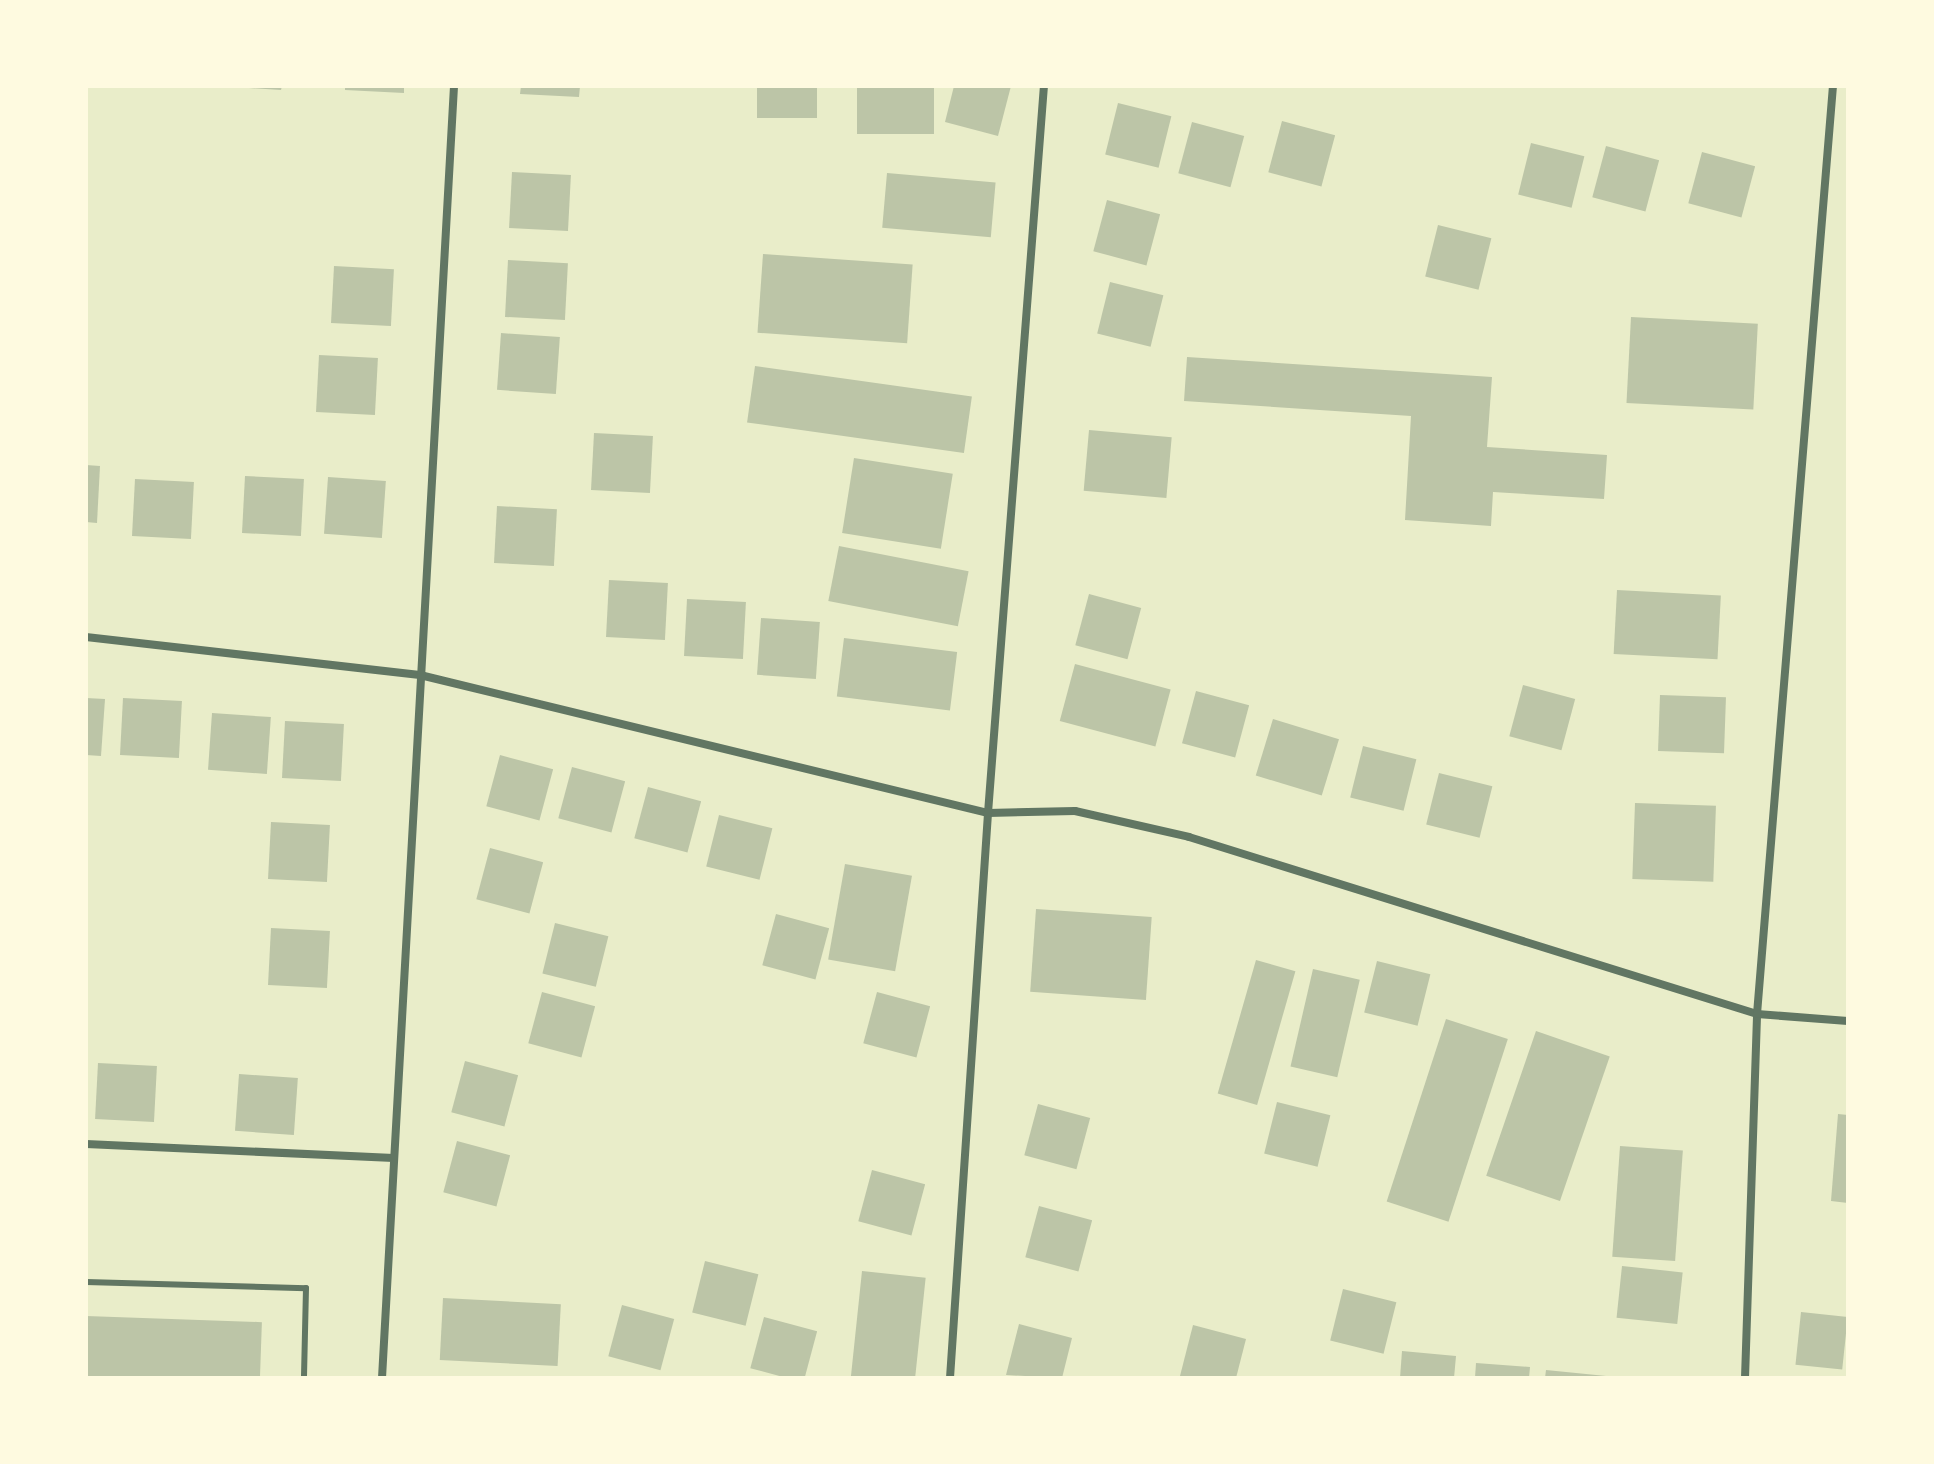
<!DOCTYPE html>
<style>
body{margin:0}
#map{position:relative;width:1934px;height:1464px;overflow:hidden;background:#e9edc9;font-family:Rubik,sans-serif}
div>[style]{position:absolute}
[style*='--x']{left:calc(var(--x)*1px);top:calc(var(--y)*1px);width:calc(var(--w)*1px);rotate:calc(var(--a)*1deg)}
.building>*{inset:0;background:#bcc5a7;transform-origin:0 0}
.service>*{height:6px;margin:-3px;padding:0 3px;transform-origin:3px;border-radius:3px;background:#617663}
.minor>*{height:8px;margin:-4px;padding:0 4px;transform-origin:4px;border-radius:4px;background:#617663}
span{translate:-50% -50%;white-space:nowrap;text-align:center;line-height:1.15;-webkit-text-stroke:6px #fefae0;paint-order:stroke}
.frame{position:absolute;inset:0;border:88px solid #fefae0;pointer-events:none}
</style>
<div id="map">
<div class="building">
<div style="clip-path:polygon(249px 86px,282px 86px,281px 90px,249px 88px)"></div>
<div style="clip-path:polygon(345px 86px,404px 86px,404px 93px,345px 90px)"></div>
<div style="clip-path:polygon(521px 86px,580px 86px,579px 97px,520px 94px)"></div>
<div style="left:757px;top:86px;width:60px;height:32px"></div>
<div style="left:857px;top:86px;width:77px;height:48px"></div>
<div style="clip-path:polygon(954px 86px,1011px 86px,998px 136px,945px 122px)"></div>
<div style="left:1118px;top:103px;width:55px;height:53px;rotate:14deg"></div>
<div style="left:1282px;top:121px;width:55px;height:53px;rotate:15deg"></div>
<div style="left:1192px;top:122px;width:54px;height:53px;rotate:15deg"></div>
<div style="left:1531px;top:143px;width:55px;height:53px;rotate:14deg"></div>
<div style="left:1606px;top:146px;width:55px;height:53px;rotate:15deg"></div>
<div style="left:1702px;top:152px;width:55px;height:53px;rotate:15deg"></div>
<div style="left:512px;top:172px;width:59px;height:56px;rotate:3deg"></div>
<div style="left:887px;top:173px;width:109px;height:55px;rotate:5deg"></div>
<div style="left:1107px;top:200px;width:55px;height:53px;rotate:15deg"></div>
<div style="left:1438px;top:225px;width:55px;height:53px;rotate:14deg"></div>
<div style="left:763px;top:254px;width:150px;height:79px;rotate:4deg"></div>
<div style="left:508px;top:260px;width:60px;height:57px;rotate:3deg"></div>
<div style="left:334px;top:266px;width:60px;height:57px;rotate:3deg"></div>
<div style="left:1110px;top:282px;width:55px;height:53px;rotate:14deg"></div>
<div style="left:1631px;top:317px;width:127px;height:86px;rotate:3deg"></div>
<div style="left:501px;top:333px;width:59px;height:57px;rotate:4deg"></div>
<div style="left:319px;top:355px;width:59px;height:57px;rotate:3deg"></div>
<div style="clip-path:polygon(1187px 357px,1492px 377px,1487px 447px,1607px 455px,1604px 499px,1493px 492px,1491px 526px,1405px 520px,1411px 416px,1184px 401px)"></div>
<div style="left:755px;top:366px;width:219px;height:57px;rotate:8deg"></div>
<div style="left:1089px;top:430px;width:83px;height:61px;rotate:5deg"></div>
<div style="left:594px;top:433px;width:59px;height:57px;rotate:3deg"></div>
<div style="left:854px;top:458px;width:100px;height:76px;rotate:9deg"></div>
<div style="clip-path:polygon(86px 465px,100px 466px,97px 523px,86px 522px)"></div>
<div style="left:245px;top:476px;width:59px;height:57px;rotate:3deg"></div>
<div style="left:328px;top:477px;width:58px;height:57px;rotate:4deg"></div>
<div style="left:135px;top:479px;width:59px;height:57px;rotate:3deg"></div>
<div style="left:497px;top:506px;width:60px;height:57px;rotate:3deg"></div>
<div style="left:839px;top:546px;width:132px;height:56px;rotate:11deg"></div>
<div style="left:609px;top:580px;width:59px;height:57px;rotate:3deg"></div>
<div style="left:1617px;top:590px;width:104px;height:64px;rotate:3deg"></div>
<div style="left:1089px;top:594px;width:54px;height:53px;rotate:15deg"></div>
<div style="left:687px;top:599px;width:59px;height:57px;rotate:3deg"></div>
<div style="left:761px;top:618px;width:59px;height:57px;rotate:4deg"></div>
<div style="left:844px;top:638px;width:114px;height:59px;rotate:7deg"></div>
<div style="left:1075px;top:664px;width:99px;height:59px;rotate:15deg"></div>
<div style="left:1523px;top:685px;width:54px;height:53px;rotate:15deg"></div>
<div style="left:1196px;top:691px;width:55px;height:54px;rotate:15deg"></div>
<div style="left:1660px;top:695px;width:66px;height:56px;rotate:2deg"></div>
<div style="clip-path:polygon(86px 698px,105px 699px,101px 756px,86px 755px)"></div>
<div style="left:123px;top:698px;width:59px;height:57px;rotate:3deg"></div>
<div style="left:212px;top:713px;width:59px;height:57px;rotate:4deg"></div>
<div style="left:1273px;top:719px;width:69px;height:59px;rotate:17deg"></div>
<div style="left:285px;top:721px;width:59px;height:57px;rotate:3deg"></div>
<div style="left:1363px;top:746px;width:55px;height:53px;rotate:14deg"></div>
<div style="left:500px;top:755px;width:55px;height:53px;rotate:15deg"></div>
<div style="left:572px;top:767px;width:55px;height:53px;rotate:15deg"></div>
<div style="left:1439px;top:773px;width:55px;height:53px;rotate:14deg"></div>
<div style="left:648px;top:787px;width:55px;height:53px;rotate:15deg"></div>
<div style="left:1635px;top:803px;width:81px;height:76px;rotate:2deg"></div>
<div style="left:719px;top:815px;width:55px;height:53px;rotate:14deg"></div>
<div style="left:271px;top:822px;width:59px;height:57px;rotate:3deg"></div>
<div style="left:490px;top:848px;width:55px;height:53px;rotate:15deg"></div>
<div style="left:845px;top:864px;width:68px;height:97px;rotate:10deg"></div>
<div style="left:1036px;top:909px;width:116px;height:83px;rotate:4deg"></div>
<div style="left:776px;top:914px;width:55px;height:53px;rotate:15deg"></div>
<div style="left:555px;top:923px;width:55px;height:52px;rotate:14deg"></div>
<div style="left:271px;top:928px;width:59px;height:57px;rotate:3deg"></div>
<div style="left:1256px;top:960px;width:41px;height:139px;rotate:16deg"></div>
<div style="left:1377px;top:961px;width:55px;height:53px;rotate:14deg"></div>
<div style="left:1313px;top:969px;width:48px;height:100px;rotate:13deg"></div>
<div style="left:542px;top:992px;width:55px;height:53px;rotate:15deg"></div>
<div style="left:877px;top:992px;width:55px;height:53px;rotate:15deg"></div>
<div style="left:1446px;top:1019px;width:65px;height:192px;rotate:18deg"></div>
<div style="left:1536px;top:1031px;width:78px;height:153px;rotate:19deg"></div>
<div style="left:465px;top:1061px;width:55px;height:53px;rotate:15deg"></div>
<div style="left:98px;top:1063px;width:59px;height:56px;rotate:3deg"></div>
<div style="left:239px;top:1074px;width:59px;height:57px;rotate:4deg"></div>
<div style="left:1277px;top:1102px;width:55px;height:53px;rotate:14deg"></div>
<div style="left:1038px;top:1104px;width:54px;height:53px;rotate:15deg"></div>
<div style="clip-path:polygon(1838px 1114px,1848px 1115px,1848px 1203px,1831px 1201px)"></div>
<div style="left:457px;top:1141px;width:55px;height:53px;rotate:15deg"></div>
<div style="left:1620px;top:1146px;width:63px;height:111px;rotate:4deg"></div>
<div style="left:872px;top:1170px;width:55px;height:53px;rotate:15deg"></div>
<div style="left:1039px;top:1206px;width:55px;height:53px;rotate:15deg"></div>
<div style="left:705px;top:1261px;width:55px;height:53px;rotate:14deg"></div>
<div style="left:1622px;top:1266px;width:61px;height:52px;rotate:6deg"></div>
<div style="left:862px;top:1271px;width:64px;height:108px;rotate:6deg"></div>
<div style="left:1343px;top:1289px;width:55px;height:53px;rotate:14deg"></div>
<div style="left:443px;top:1298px;width:118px;height:62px;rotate:3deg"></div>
<div style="left:622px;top:1305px;width:54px;height:53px;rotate:15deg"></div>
<div style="left:1801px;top:1312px;width:47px;height:53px;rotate:6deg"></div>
<div style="left:86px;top:1316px;width:176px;height:62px;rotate:2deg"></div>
<div style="left:764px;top:1317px;width:55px;height:53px;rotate:15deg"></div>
<div style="clip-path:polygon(1019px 1324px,1072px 1338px,1062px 1378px,1006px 1375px)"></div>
<div style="clip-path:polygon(1193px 1325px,1246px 1339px,1236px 1378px,1180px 1376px)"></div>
<div style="clip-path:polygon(1402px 1351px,1456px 1356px,1454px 1378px,1400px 1378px)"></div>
<div style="clip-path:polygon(1476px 1363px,1530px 1367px,1529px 1378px,1475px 1378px)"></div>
<div style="clip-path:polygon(1546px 1370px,1606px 1376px,1606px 1378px,1545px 1378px)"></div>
</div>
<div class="service">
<div style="--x:86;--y:1282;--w:220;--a:1.6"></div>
<div style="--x:306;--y:1288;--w:90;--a:91.3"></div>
</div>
<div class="minor">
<div style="--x:86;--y:637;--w:336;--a:6.5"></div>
<div style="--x:420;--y:675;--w:585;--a:13.66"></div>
<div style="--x:988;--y:813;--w:87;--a:-1.3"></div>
<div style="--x:1075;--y:811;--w:117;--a:12.8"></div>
<div style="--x:1189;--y:837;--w:595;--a:17.31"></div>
<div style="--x:1757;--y:1014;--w:91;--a:4.4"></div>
<div style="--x:86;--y:1144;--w:308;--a:2.6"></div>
<div style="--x:382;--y:1378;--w:1294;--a:-86.81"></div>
<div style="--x:950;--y:1378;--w:566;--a:-86.15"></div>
<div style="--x:988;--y:813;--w:729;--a:-85.6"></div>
<div style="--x:1745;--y:1378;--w:364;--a:-88.1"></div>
<div style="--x:1757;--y:1014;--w:931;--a:-85.32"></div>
</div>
<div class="frame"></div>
</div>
